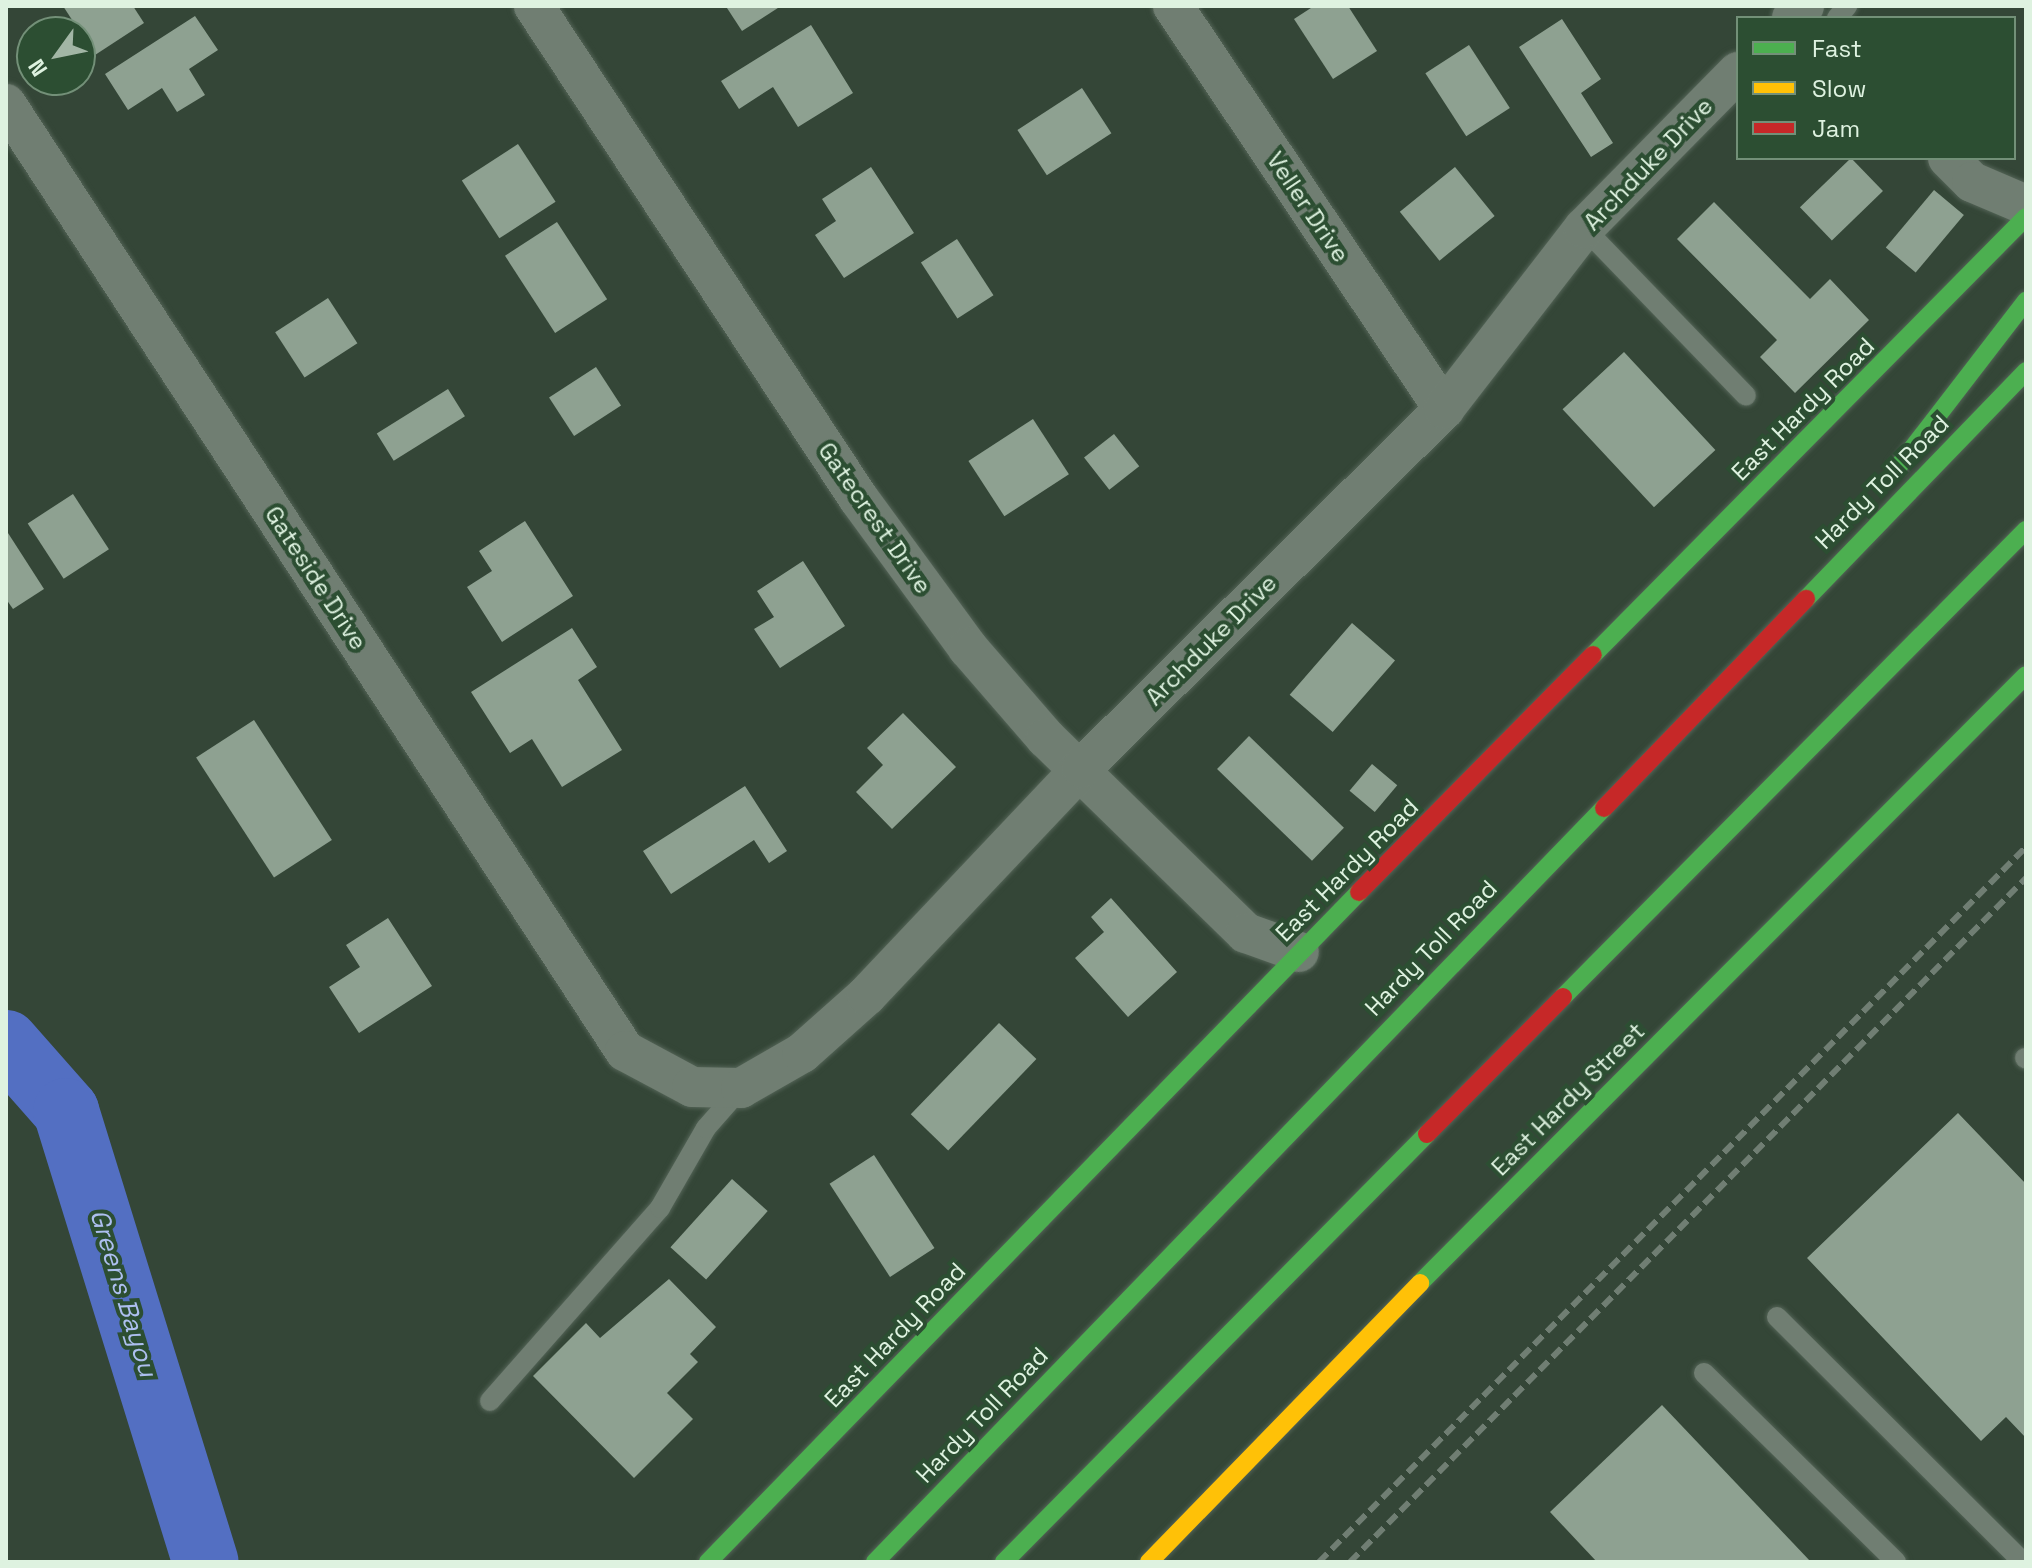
<!DOCTYPE html>
<style>
body{margin:0}
#map{position:relative;width:2032px;height:1568px;overflow:hidden;background:#344637;font-family:"Space Grotesk",sans-serif}
div>[style]{position:absolute}
[style*='--x']{left:calc(var(--x)*1px);top:calc(var(--y)*1px);width:calc(var(--w)*1px);rotate:calc(var(--a)*1deg)}
.river>*{height:66px;margin:-33px;padding:0 33px;transform-origin:33px;border-radius:33px;background:#536fc2}
.building>*{inset:0;background:#8ea191;transform-origin:0 0}
.roads{filter:drop-shadow(0 0 2px #536356) drop-shadow(0 0 2px #536356)}
.lane>*{height:20px;margin:-10px;padding:0 10px;transform-origin:10px;border-radius:10px;background:#707e72}
.street>*{height:40px;margin:-20px;padding:0 20px;transform-origin:20px;border-radius:20px;background:#707e72}
.fast>*{height:18px;margin:-9px;padding:0 9px;transform-origin:9px;border-radius:9px;background:#4caf50}
.slow>*{height:18px;margin:-9px;padding:0 9px;transform-origin:9px;border-radius:9px;background:#ffc107}
.jam>*{height:18px;margin:-9px;padding:0 9px;transform-origin:9px;border-radius:9px;background:#c62828}
.rail>*{height:6px;margin-top:-3px;transform-origin:0;background:repeating-linear-gradient(90deg,#707e73 0 12px,transparent 0 18px)}
span{translate:-50% -50%;white-space:nowrap;text-align:center;line-height:1.15;-webkit-text-stroke:8px #2c4e32;paint-order:stroke}
.street-label{font-size:24px;color:#def2e0}
.water-label{font-size:26px;color:#adbfef;font-style:italic}
.frame{position:absolute;inset:0;border:8px solid #def2e0;pointer-events:none}
.legend{position:absolute;left:1736px;top:16px;width:280px;height:144px;box-sizing:border-box;background:#2c4e32;border:2px solid #739078;margin:0;padding:10px 14px;list-style:none;font-size:24px;color:#def2e0}
.legend li{display:flex;align-items:center;gap:16px;height:40px}
.legend b{width:40px;border:2px solid #739078}
.north{position:absolute;left:16px;top:16px;width:80px;height:80px;box-sizing:border-box;background:#2c4e32;border:2px solid #739078;border-radius:50%;rotate:237deg;font-size:22px;font-weight:700;line-height:32px;text-align:center;color:#def2e0}
.north::after{content:'';display:block;margin:auto;width:28px;height:36px;background:#a2b6a5;clip-path:polygon(50% 0,100% 100%,50% 72%,0 100%)}
</style>
<div id="map">
<div class="river">
<div style="--x:6;--y:1043;--w:91;--a:48.6"></div>
<div style="--x:66;--y:1111;--w:472;--a:72.8"></div>
</div>
<div class="building">
<div style="clip-path:polygon(63px 6px,133px 6px,144px 23px,95px 55px)"></div>
<div style="clip-path:polygon(730px 6px,781px 6px,742px 31px,727px 8px)"></div>
<div style="clip-path:polygon(1314px 6px,1348px 6px,1377px 51px,1333px 79px,1294px 19px)"></div>
<div style="clip-path:polygon(195px 16px,218px 50px,189px 69px,205px 95px,177px 112px,162px 88px,128px 110px,105px 74px)"></div>
<div style="clip-path:polygon(1562px 19px,1601px 79px,1581px 93px,1613px 143px,1591px 157px,1519px 47px)"></div>
<div style="clip-path:polygon(811px 25px,853px 93px,798px 127px,773px 87px,739px 109px,721px 81px)"></div>
<div style="left:1469px;top:45px;width:75px;height:52px;rotate:57deg"></div>
<div style="left:1082px;top:88px;width:54px;height:77px;rotate:57deg"></div>
<div style="left:518px;top:144px;width:69px;height:67px;rotate:57deg"></div>
<div style="left:1851px;top:158px;width:46px;height:71px;rotate:46deg"></div>
<div style="clip-path:polygon(871px 167px,914px 233px,844px 278px,815px 235px,836px 221px,822px 199px)"></div>
<div style="left:1455px;top:167px;width:63px;height:71px;rotate:51deg"></div>
<div style="left:1934px;top:190px;width:39px;height:75px;rotate:40deg"></div>
<div style="clip-path:polygon(1714px 202px,1810px 299px,1830px 279px,1869px 320px,1795px 393px,1760px 357px,1777px 340px,1677px 239px)"></div>
<div style="left:557px;top:222px;width:92px;height:62px;rotate:57deg"></div>
<div style="left:957px;top:239px;width:67px;height:43px;rotate:57deg"></div>
<div style="left:328px;top:298px;width:54px;height:63px;rotate:57deg"></div>
<div style="left:1624px;top:352px;width:134px;height:84px;rotate:47deg"></div>
<div style="left:596px;top:367px;width:46px;height:56px;rotate:57deg"></div>
<div style="left:448px;top:389px;width:32px;height:84px;rotate:58deg"></div>
<div style="left:1033px;top:419px;width:66px;height:77px;rotate:57deg"></div>
<div style="left:1114px;top:434px;width:41px;height:38px;rotate:52deg"></div>
<div style="left:73px;top:494px;width:66px;height:54px;rotate:57deg"></div>
<div style="clip-path:polygon(525px 521px,573px 596px,502px 642px,467px 587px,492px 571px,479px 551px)"></div>
<div style="clip-path:polygon(8px 533px,44px 589px,13px 609px,6px 599px)"></div>
<div style="clip-path:polygon(803px 561px,845px 626px,780px 668px,754px 629px,774px 617px,757px 591px)"></div>
<div style="left:1352px;top:623px;width:57px;height:95px;rotate:41deg"></div>
<div style="clip-path:polygon(572px 628px,597px 667px,578px 680px,622px 750px,562px 787px,532px 739px,510px 753px,471px 692px)"></div>
<div style="clip-path:polygon(903px 713px,956px 767px,892px 829px,856px 792px,883px 765px,867px 748px)"></div>
<div style="left:254px;top:720px;width:143px;height:69px;rotate:57deg"></div>
<div style="left:1249px;top:736px;width:132px;height:46px;rotate:44deg"></div>
<div style="left:1372px;top:764px;width:33px;height:35px;rotate:40deg"></div>
<div style="clip-path:polygon(745px 786px,787px 851px,769px 863px,754px 840px,671px 894px,643px 851px)"></div>
<div style="clip-path:polygon(1111px 898px,1177px 972px,1128px 1017px,1075px 958px,1104px 932px,1091px 917px)"></div>
<div style="clip-path:polygon(388px 918px,432px 986px,359px 1033px,329px 987px,360px 967px,346px 945px)"></div>
<div style="left:999px;top:1023px;width:52px;height:127px;rotate:44deg"></div>
<div style="clip-path:polygon(1958px 1113px,2026px 1184px,2026px 1438px,2006px 1417px,1981px 1441px,1807px 1258px)"></div>
<div style="left:874px;top:1155px;width:111px;height:53px;rotate:57deg"></div>
<div style="left:732px;top:1179px;width:48px;height:92px;rotate:42deg"></div>
<div style="clip-path:polygon(669px 1279px,716px 1327px,690px 1354px,698px 1362px,667px 1393px,693px 1419px,634px 1478px,533px 1376px,586px 1323px,600px 1338px)"></div>
<div style="clip-path:polygon(1662px 1405px,1811px 1562px,1597px 1562px,1550px 1512px)"></div>
</div>
<div class="roads">
<div class="lane">
<div style="--x:1837;--y:18;--w:16;--a:-50"></div>
<div style="--x:1584;--y:228;--w:233;--a:46"></div>
<div style="--x:2025;--y:1058;--w:1;--a:45"></div>
<div style="--x:1777;--y:1317;--w:347;--a:44.9"></div>
<div style="--x:1704;--y:1373;--w:269;--a:44.5"></div>
<div style="--x:490;--y:1401;--w:257;--a:-48.6"></div>
<div style="--x:660;--y:1208;--w:92;--a:-60.1"></div>
<div style="--x:706;--y:1128;--w:53;--a:-48.8"></div>
</div>
<div class="street">
<div style="--x:534;--y:6;--w:590;--a:56.61"></div>
<div style="--x:859;--y:499;--w:185;--a:53.8"></div>
<div style="--x:968;--y:648;--w:119;--a:49.1"></div>
<div style="--x:1046;--y:738;--w:279;--a:44.3"></div>
<div style="--x:1246;--y:933;--w:56;--a:19.7"></div>
<div style="--x:1173;--y:6;--w:486;--a:56.1"></div>
<div style="--x:1792;--y:18;--w:17;--a:-45"></div>
<div style="--x:6;--y:104;--w:1131;--a:56.83"></div>
<div style="--x:625;--y:1051;--w:76;--a:28.2"></div>
<div style="--x:692;--y:1087;--w:49;--a:1.2"></div>
<div style="--x:741;--y:1088;--w:70;--a:-29.8"></div>
<div style="--x:802;--y:1053;--w:87;--a:-41.7"></div>
<div style="--x:867;--y:995;--w:313;--a:-46.6"></div>
<div style="--x:1082;--y:768;--w:510;--a:-44.76"></div>
<div style="--x:1444;--y:409;--w:229;--a:-52.3"></div>
<div style="--x:1584;--y:228;--w:219;--a:-45.4"></div>
<div style="--x:1948;--y:158;--w:34;--a:45"></div>
<div style="--x:1972;--y:182;--w:59;--a:23.1"></div>
</div>
<div class="fast">
<div style="--x:1898;--y:467;--w:210;--a:-52.4"></div>
<div style="--x:1806;--y:599;--w:317;--a:-46"></div>
<div style="--x:1593;--y:655;--w:616;--a:-45.33"></div>
<div style="--x:1563;--y:997;--w:658;--a:-45.25"></div>
<div style="--x:1420;--y:1283;--w:858;--a:-45.09"></div>
<div style="--x:708;--y:1562;--w:934;--a:-45.82"></div>
<div style="--x:875;--y:1562;--w:1049;--a:-45.97"></div>
<div style="--x:1004;--y:1562;--w:602;--a:-45.34"></div>
</div>
<div class="slow">
<div style="--x:1149;--y:1562;--w:389;--a:-45.8"></div>
</div>
<div class="jam">
<div style="--x:1604;--y:808;--w:291;--a:-46"></div>
<div style="--x:1359;--y:892;--w:333;--a:-45.4"></div>
<div style="--x:1427;--y:1134;--w:193;--a:-45.2"></div>
</div>
</div>
<div class="rail">
<div style="--x:1319;--y:1562;--w:1006;--a:-45.32"></div>
<div style="--x:1350;--y:1562;--w:962;--a:-45.34"></div>
</div>
<div class="street-label">
<span style="left:1648px;top:164px;rotate:-46deg">Archduke Drive</span>
<span style="left:1308px;top:207px;rotate:56deg">Veller Drive</span>
<span style="left:1803px;top:409px;rotate:-45deg">East Hardy Road</span>
<span style="left:1882px;top:482px;rotate:-45deg">Hardy Toll Road</span>
<span style="left:875px;top:518px;rotate:55deg">Gatecrest Drive</span>
<span style="left:316px;top:578px;rotate:57deg">Gateside Drive</span>
<span style="left:1211px;top:640px;rotate:-45deg">Archduke Drive</span>
<span style="left:1347px;top:870px;rotate:-45deg">East Hardy Road</span>
<span style="left:1431px;top:948px;rotate:-46deg">Hardy Toll Road</span>
<span style="left:1568px;top:1099px;rotate:-45deg">East Hardy Street</span>
<span style="left:895px;top:1335px;rotate:-46deg">East Hardy Road</span>
<span style="left:982px;top:1415px;rotate:-46deg">Hardy Toll Road</span>
</div>
<div class="water-label">
<span style="left:123px;top:1293px;rotate:73deg">Greens Bayou</span>
</div>
<div class="frame"></div>
<ul class="legend">
<li><b style="height:10px;background:#4caf50"></b>Fast</li>
<li><b style="height:10px;background:#ffc107"></b>Slow</li>
<li><b style="height:10px;background:#c62828"></b>Jam</li>
</ul>
<div class="north">N</div>
</div>
